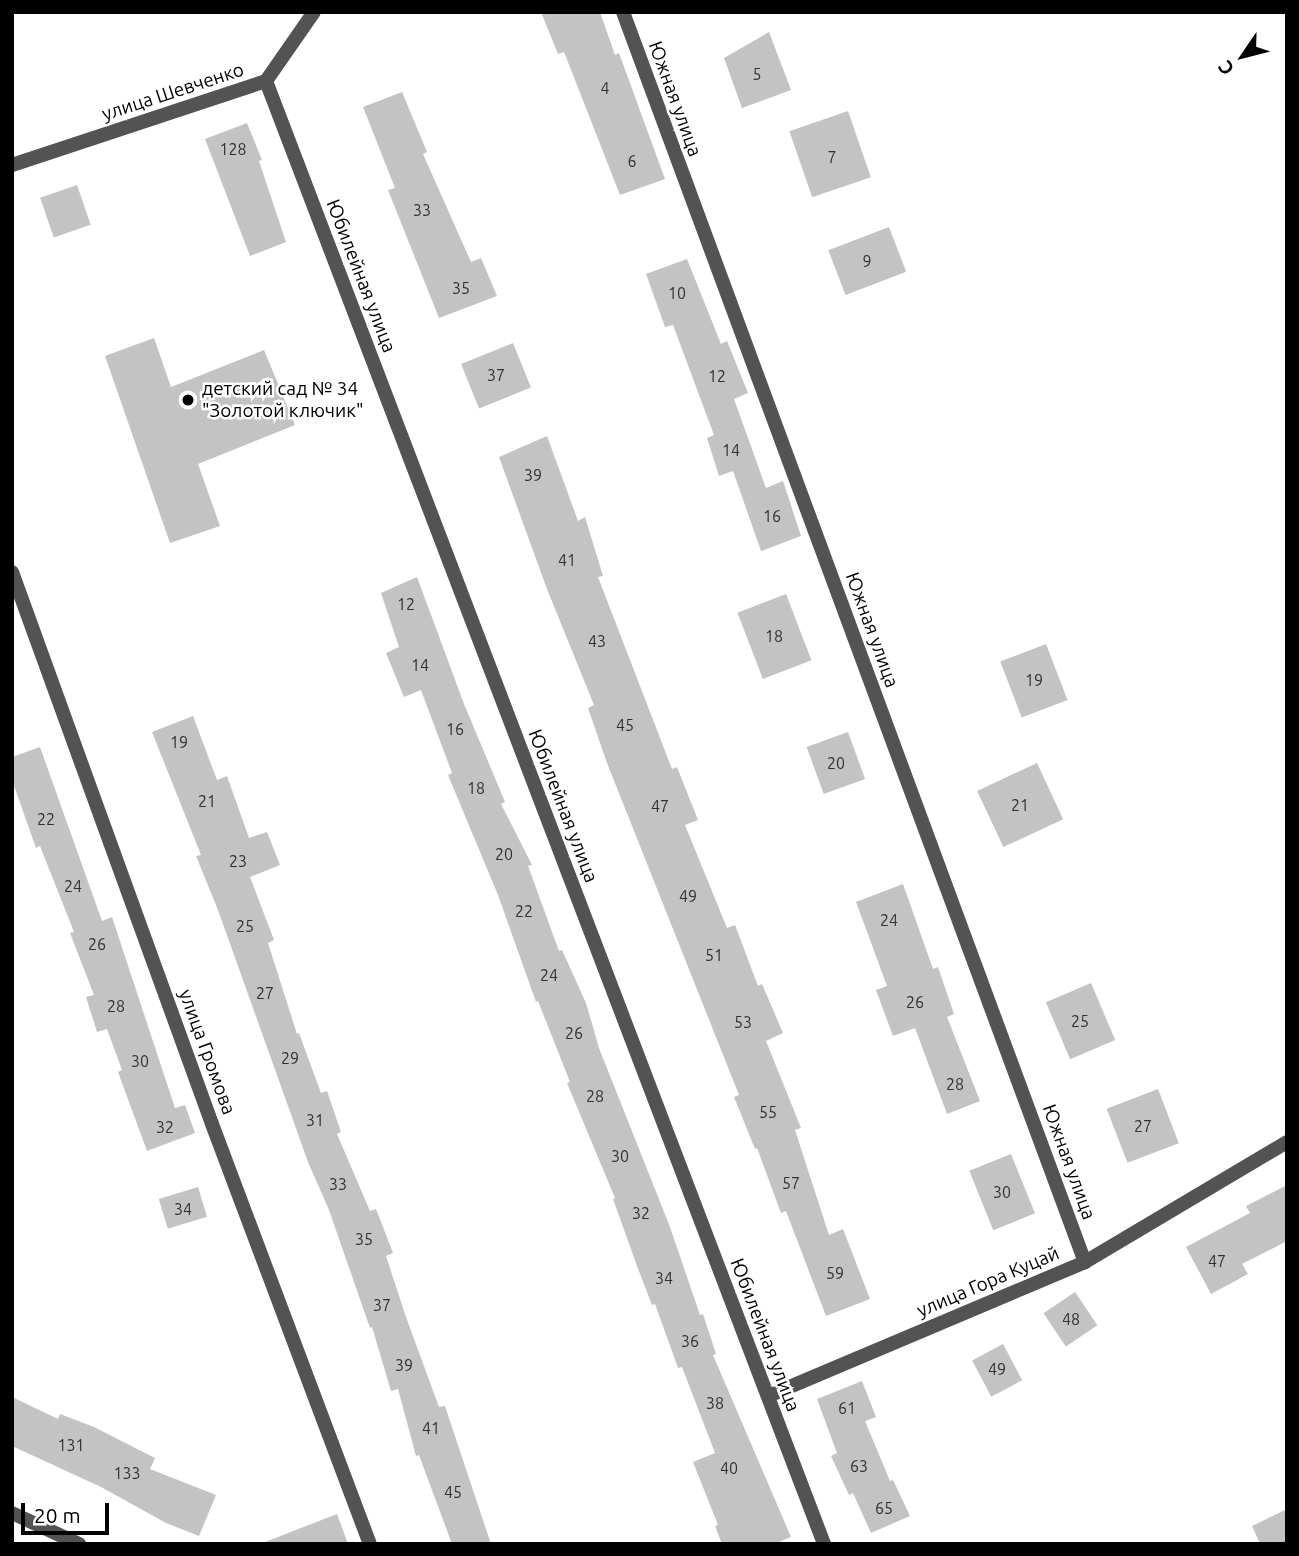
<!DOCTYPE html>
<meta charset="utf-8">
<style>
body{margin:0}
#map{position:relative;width:1299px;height:1556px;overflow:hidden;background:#fff;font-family:Ubuntu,sans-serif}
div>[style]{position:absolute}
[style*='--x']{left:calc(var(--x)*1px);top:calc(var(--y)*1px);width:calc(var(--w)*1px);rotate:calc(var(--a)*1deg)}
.building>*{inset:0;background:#c3c3c3;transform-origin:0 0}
.street>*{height:14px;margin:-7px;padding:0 7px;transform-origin:7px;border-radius:7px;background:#535353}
.dots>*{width:19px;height:19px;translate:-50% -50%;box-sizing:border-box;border:4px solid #fff;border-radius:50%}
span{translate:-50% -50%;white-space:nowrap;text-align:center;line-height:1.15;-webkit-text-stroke:5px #fff;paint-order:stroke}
.number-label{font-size:16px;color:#313131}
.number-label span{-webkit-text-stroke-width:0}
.street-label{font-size:19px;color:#000}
.poi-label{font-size:19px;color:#000}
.left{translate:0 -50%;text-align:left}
.frame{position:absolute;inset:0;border:14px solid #000;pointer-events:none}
.north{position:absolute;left:1208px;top:21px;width:70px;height:70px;-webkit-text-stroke:5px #fff;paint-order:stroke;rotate:235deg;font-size:19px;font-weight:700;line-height:28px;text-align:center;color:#000}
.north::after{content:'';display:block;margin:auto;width:24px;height:32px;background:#000;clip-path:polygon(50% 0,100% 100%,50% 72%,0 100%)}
.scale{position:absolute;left:21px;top:1503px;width:88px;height:32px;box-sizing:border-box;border:4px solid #000;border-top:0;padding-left:9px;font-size:21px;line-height:24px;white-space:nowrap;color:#000;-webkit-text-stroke:5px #fff;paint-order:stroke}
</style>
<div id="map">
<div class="building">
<div style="clip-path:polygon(541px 12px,600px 12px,615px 55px,619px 53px,665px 179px,620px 195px,564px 52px,558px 54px)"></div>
<div style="clip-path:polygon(769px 32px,791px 90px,742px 108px,724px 58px)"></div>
<div style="clip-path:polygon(402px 92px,427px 152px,423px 154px,471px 262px,481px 258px,497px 296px,439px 318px,388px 190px,395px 188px,363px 107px)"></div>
<div style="left:848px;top:111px;width:70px;height:62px;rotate:71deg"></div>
<div style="clip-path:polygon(247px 123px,262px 160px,259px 161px,286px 242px,250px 256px,205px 139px)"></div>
<div style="left:77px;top:185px;width:42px;height:39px;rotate:71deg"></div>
<div style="left:889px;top:227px;width:48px;height:65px;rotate:69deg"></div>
<div style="clip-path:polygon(687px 259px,721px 344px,727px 341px,748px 393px,734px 399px,766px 488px,783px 481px,801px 536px,761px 551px,733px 471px,719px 476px,707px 438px,714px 435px,673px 325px,665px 327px,646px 274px)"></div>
<div style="clip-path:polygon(154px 338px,171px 387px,264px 350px,295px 425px,198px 464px,220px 526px,170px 543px,105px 356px)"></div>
<div style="left:513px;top:343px;width:48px;height:56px;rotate:68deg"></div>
<div style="clip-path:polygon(547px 436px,578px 521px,585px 517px,603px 576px,598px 577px,672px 769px,677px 767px,698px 820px,685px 825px,727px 928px,735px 925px,758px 986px,762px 984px,783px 1033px,766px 1041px,801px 1128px,795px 1130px,829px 1235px,843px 1229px,870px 1299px,826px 1316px,786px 1211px,781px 1213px,757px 1148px,755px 1149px,734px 1097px,739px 1095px,607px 763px,588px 708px,594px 705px,547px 589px,499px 457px)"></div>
<div style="clip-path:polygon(417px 577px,464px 704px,505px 802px,501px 804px,532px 865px,528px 866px,559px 951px,562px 950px,586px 1003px,599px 1048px,670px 1227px,700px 1315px,703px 1314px,716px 1354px,713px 1355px,791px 1537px,774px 1544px,722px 1544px,715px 1526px,718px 1525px,693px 1462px,715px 1453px,682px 1367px,678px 1368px,655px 1304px,652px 1305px,637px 1266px,613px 1199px,615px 1198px,567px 1083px,570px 1082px,538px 1001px,536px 1002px,498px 895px,448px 775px,452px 773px,421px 690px,404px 697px,386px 653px,399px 647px,381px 593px)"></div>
<div style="left:786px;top:594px;width:71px;height:52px;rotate:69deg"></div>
<div style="left:1046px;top:644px;width:60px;height:49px;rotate:69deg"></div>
<div style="clip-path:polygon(193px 716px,217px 780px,227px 776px,249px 838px,267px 832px,280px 865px,250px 877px,274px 940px,268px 943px,297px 1034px,299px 1033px,321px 1093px,327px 1091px,341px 1132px,337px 1134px,370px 1211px,376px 1209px,393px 1253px,386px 1256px,406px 1317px,439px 1407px,445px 1406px,491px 1544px,452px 1544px,419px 1455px,416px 1456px,398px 1389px,391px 1391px,372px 1327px,370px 1328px,329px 1210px,308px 1162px,218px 910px,196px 856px,201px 855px,152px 732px)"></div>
<div style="left:848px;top:732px;width:50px;height:44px;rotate:70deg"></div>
<div style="clip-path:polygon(40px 747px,102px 921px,112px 917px,175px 1108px,185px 1105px,195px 1133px,147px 1151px,118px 1072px,122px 1070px,107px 1029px,97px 1032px,86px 997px,94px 995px,70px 933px,74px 932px,40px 846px,36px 848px,12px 780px,12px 757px)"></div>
<div style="left:1037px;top:763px;width:62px;height:66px;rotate:65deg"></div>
<div style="clip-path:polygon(903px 884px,933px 969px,938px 967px,954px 1014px,947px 1017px,980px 1101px,947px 1114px,915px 1028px,893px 1036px,876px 990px,887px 986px,856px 902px)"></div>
<div style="left:1091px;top:983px;width:62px;height:49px;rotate:67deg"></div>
<div style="left:1158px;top:1089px;width:58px;height:55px;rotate:69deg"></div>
<div style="left:1011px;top:1154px;width:64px;height:45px;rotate:68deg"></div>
<div style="clip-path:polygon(1287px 1185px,1287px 1241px,1242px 1264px,1248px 1274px,1211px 1294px,1186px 1247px,1250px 1213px,1246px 1206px)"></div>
<div style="left:198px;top:1187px;width:31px;height:41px;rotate:73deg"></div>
<div style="left:1075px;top:1292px;width:40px;height:38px;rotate:56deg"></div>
<div style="left:1003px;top:1344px;width:41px;height:35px;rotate:62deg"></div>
<div style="clip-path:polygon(862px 1381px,876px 1417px,865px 1421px,890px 1481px,893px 1480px,910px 1516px,871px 1533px,853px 1493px,849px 1495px,831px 1456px,837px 1453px,817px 1399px)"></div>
<div style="clip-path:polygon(12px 1397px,58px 1419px,60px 1414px,94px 1427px,155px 1458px,150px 1469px,216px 1495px,199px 1536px,166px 1523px,101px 1487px,12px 1446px)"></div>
<div style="clip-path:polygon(1287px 1509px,1287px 1544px,1260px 1544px,1252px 1526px)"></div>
<div style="clip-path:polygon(337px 1514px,348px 1544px,266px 1544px,265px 1542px)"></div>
</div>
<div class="street">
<div style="--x:623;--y:12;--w:1333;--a:69.72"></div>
<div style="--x:266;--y:81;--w:1566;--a:69.12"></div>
<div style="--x:12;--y:165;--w:268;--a:-18.3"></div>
<div style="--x:266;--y:81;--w:84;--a:-55.2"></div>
<div style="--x:12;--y:572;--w:587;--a:70.08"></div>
<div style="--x:212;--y:1124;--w:449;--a:69.4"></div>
<div style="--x:768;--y:1396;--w:344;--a:-22.9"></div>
<div style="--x:1085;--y:1262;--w:235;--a:-30.7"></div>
<div style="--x:12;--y:1513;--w:74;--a:24.8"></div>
</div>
<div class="dots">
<div style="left:188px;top:400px;background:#000"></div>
</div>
<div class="number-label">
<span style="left:757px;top:74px">5</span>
<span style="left:605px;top:88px">4</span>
<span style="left:233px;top:149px">128</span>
<span style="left:832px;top:157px">7</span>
<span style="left:632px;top:161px">6</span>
<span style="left:422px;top:210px">33</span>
<span style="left:867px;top:261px">9</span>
<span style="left:461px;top:288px">35</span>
<span style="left:677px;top:293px">10</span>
<span style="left:496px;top:375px">37</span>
<span style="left:717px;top:376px">12</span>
<span style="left:731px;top:450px">14</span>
<span style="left:533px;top:475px">39</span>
<span style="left:772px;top:516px">16</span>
<span style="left:567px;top:560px">41</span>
<span style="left:406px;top:604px">12</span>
<span style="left:774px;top:636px">18</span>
<span style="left:597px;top:641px">43</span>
<span style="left:420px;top:665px">14</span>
<span style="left:1034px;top:680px">19</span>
<span style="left:625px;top:725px">45</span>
<span style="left:455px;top:729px">16</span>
<span style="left:179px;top:742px">19</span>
<span style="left:836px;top:763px">20</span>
<span style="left:476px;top:788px">18</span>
<span style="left:207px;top:801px">21</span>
<span style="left:1020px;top:805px">21</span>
<span style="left:660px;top:806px">47</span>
<span style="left:46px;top:819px">22</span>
<span style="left:504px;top:854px">20</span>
<span style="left:238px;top:861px">23</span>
<span style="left:73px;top:886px">24</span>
<span style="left:688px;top:896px">49</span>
<span style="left:524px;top:911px">22</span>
<span style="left:889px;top:920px">24</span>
<span style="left:245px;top:926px">25</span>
<span style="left:97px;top:944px">26</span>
<span style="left:714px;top:955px">51</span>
<span style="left:549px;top:975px">24</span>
<span style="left:265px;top:993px">27</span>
<span style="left:915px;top:1002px">26</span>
<span style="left:116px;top:1006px">28</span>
<span style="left:1080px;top:1021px">25</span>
<span style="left:743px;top:1022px">53</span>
<span style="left:574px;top:1033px">26</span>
<span style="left:290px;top:1058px">29</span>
<span style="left:140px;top:1061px">30</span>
<span style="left:955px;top:1084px">28</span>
<span style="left:595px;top:1096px">28</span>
<span style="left:768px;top:1112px">55</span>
<span style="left:315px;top:1120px">31</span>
<span style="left:1143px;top:1126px">27</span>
<span style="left:165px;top:1127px">32</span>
<span style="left:620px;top:1156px">30</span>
<span style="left:791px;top:1183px">57</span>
<span style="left:338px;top:1184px">33</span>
<span style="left:1002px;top:1192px">30</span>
<span style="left:183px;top:1209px">34</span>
<span style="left:641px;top:1213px">32</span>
<span style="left:364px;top:1239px">35</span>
<span style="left:1217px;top:1261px">47</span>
<span style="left:835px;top:1273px">59</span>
<span style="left:664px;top:1278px">34</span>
<span style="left:382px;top:1305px">37</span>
<span style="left:1071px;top:1319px">48</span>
<span style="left:690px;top:1341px">36</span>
<span style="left:404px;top:1365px">39</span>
<span style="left:997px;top:1369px">49</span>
<span style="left:715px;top:1403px">38</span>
<span style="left:847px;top:1408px">61</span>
<span style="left:431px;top:1428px">41</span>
<span style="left:71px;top:1445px">131</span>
<span style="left:859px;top:1466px">63</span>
<span style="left:729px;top:1468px">40</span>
<span style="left:127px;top:1473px">133</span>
<span style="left:453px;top:1492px">45</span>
<span style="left:884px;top:1508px">65</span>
</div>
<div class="street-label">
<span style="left:173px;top:92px;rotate:-18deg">улица Шевченко</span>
<span style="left:675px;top:99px;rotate:70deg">Южная улица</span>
<span style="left:361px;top:276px;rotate:69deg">Юбилейная улица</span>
<span style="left:872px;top:630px;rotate:70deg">Южная улица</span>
<span style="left:563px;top:806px;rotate:69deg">Юбилейная улица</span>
<span style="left:207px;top:1052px;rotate:70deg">улица Громова</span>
<span style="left:1069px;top:1162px;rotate:70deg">Южная улица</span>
<span style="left:988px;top:1282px;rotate:-23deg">улица Гора Куцай</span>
<span style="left:765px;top:1335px;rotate:69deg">Юбилейная улица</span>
</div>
<div class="poi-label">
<span class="left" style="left:202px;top:400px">детский сад № 34<br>"Золотой ключик"</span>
</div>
<div class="frame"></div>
<div class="north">С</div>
<div class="scale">20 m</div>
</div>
